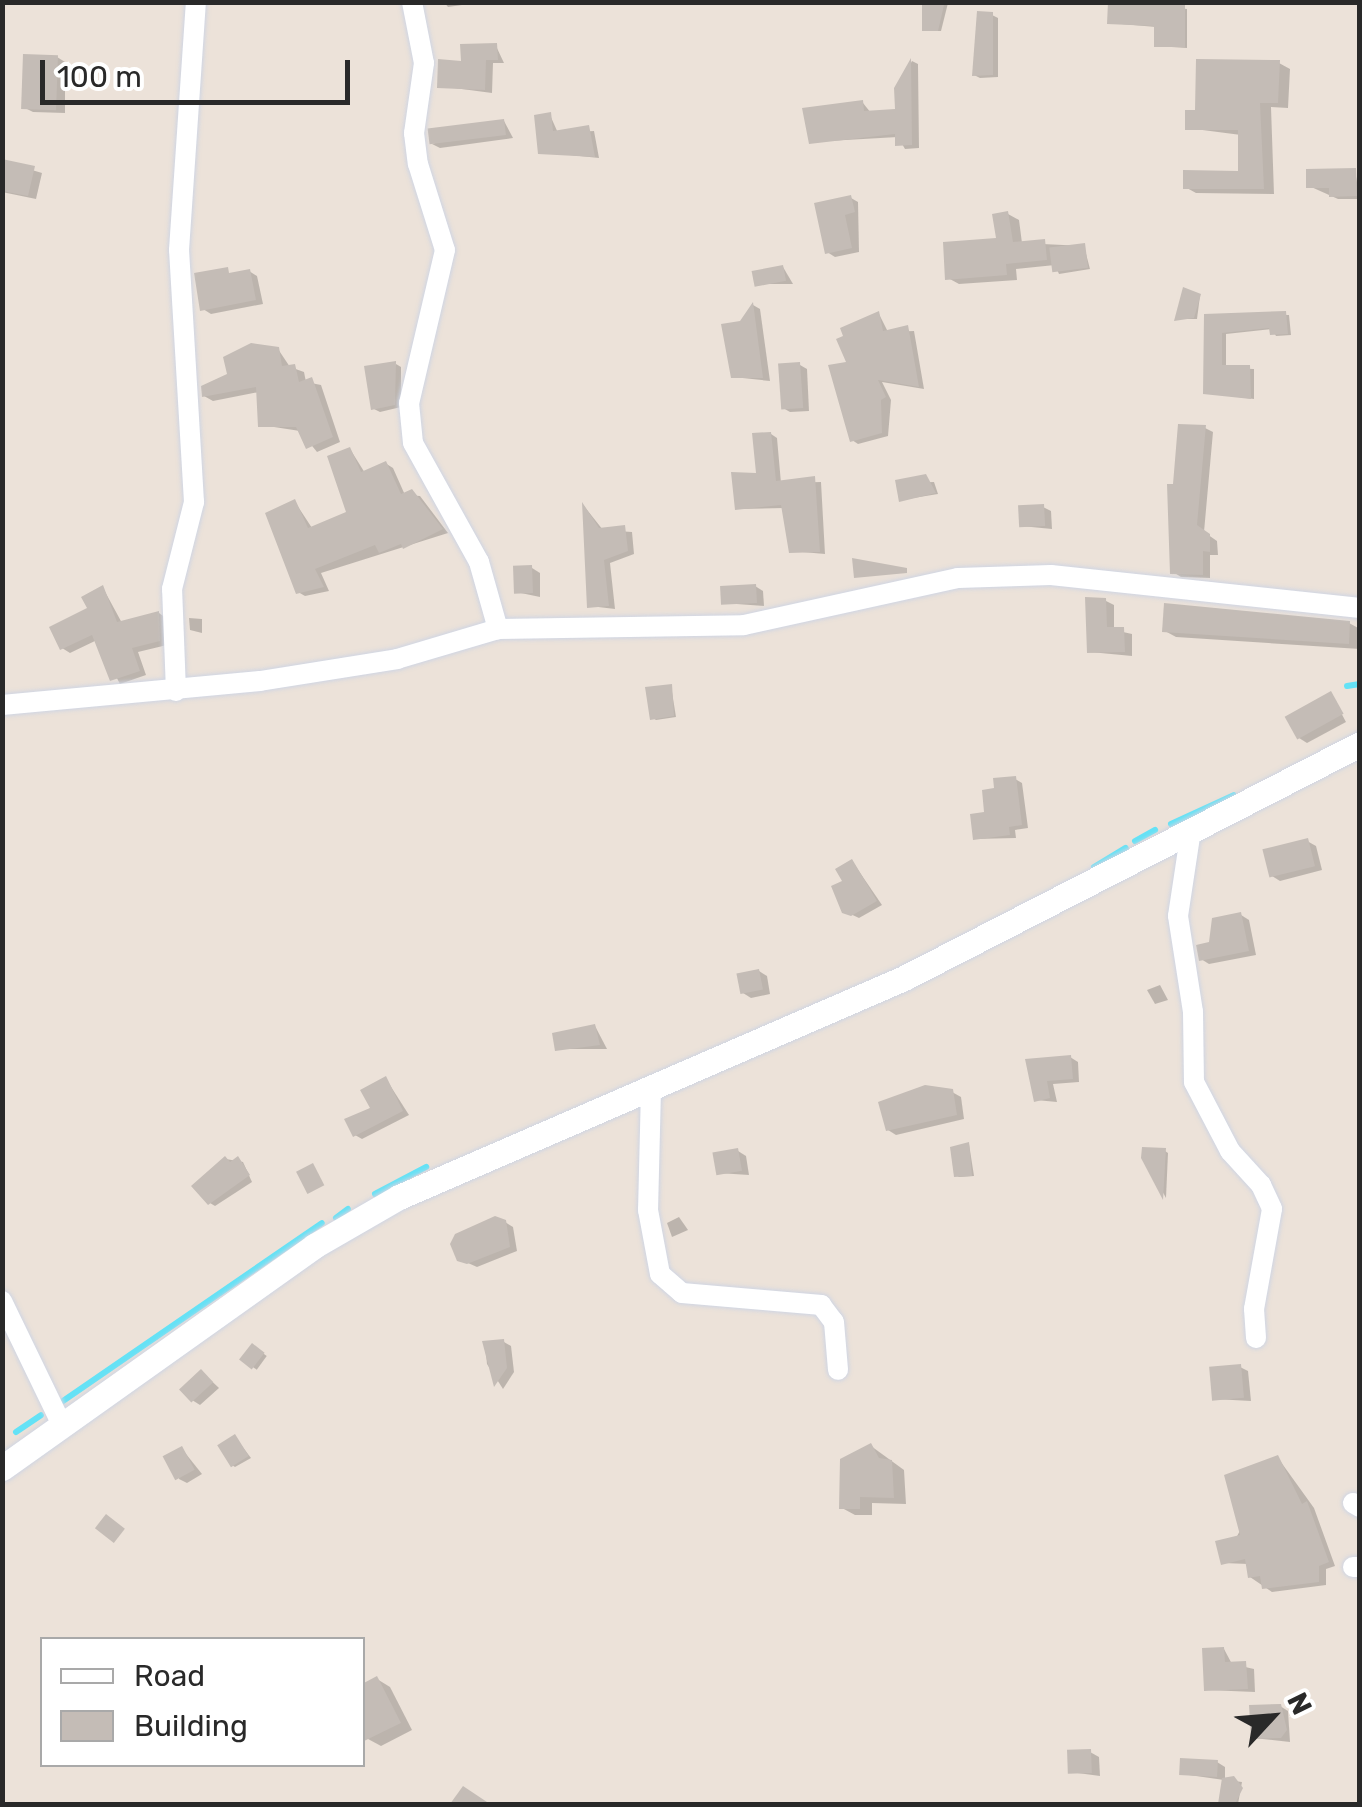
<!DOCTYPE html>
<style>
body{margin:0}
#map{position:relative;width:1362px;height:1807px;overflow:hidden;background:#ece2d9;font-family:Rubik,sans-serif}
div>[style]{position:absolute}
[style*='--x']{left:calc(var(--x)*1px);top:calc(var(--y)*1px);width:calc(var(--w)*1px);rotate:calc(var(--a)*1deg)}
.shadow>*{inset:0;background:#0003;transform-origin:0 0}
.stream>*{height:6px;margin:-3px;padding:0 3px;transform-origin:3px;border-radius:3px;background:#64e2f6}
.building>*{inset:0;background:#c4bcb6;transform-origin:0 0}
.roads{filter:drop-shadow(0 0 2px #cfd5e3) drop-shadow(0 0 2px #cfd5e3)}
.minor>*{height:20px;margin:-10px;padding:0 10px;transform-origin:10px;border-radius:10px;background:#fff}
.tertiary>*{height:25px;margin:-12.5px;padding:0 12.5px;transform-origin:12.5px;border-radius:12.5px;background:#fff}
span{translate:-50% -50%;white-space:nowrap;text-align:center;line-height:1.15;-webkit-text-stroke:9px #fff;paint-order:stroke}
.frame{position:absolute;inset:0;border:5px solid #292929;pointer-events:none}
.legend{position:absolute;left:40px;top:1637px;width:325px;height:130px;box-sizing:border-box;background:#fff;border:2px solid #a9a9a9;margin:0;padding:12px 18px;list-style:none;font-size:30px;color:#292929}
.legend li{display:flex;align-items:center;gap:20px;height:50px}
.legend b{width:50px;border:2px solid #a9a9a9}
.north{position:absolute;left:1222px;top:1667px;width:100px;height:100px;-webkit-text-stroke:8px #fff;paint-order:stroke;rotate:64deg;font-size:28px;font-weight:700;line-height:40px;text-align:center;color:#292929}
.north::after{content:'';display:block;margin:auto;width:35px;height:45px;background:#292929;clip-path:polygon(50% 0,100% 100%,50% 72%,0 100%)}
.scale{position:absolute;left:40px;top:60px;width:310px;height:45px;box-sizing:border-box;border:5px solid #292929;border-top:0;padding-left:12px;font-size:30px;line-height:35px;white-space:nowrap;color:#292929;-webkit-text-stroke:8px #fff;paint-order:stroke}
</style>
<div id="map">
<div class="shadow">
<div style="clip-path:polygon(444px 2px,462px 2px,462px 5px,448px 7px)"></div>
<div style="clip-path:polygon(925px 2px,948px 3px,941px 31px,928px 31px)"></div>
<div style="clip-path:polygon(1116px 2px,1187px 9px,1187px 48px,1156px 46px,1156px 27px,1110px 23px)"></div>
<div style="clip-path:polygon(992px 15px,998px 18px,998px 77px,980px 78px,974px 75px)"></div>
<div style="clip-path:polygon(496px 46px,504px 63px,493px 63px,492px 93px,439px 86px)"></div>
<div style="clip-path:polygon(57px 57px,65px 62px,65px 113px,33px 112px,25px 108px)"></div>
<div style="clip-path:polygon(912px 61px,918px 64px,919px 148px,905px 149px,898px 137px,811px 142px,863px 103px,871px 113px,897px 111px,897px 88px)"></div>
<div style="clip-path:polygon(1279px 63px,1290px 69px,1288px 108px,1271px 107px,1274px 194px,1196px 193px,1185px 187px,1241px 173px,1241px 135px,1187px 128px,1197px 112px)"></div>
<div style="clip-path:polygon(550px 115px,558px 133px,594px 131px,599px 158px,541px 152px)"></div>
<div style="clip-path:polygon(504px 121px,513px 138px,440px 148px,432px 144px)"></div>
<div style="clip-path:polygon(2px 161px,42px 173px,36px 199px,2px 192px)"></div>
<div style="clip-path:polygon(1355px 171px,1360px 199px,1338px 199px,1309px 186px)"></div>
<div style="clip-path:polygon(851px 198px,858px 202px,859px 252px,835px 257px,827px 252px)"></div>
<div style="clip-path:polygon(1008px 214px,1019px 220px,1022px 243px,1084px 246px,1090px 269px,1059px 274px,1055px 265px,1016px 269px,1017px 280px,959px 284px,948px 278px,998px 240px)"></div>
<div style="clip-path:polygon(783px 267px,793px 284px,756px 284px)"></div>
<div style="clip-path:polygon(249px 271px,257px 276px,263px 304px,211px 314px,203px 309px)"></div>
<div style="clip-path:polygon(1200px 296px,1197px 319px,1177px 319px)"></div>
<div style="clip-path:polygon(753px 305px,760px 309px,770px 381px,733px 377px,741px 323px)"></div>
<div style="clip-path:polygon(879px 314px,888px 332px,914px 331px,924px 389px,882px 382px,891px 400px,888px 436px,858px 444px,852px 440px,849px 364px)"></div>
<div style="clip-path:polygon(1289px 315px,1291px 335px,1276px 336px,1272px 329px,1226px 334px,1226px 368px,1254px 369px,1254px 399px,1206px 393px,1206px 316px)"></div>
<div style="clip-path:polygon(278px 349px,290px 367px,304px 372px,306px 382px,321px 385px,340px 442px,317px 452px,300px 431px,261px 425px,259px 392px,213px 401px,204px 396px)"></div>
<div style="clip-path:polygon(396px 364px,401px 367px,401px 407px,380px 412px,374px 409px)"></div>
<div style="clip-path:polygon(800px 365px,807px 369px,809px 411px,790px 412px,783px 408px)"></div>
<div style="clip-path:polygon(1205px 428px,1213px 432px,1204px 532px,1217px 541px,1218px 555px,1210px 555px,1210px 578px,1181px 577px,1173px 572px,1175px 487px)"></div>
<div style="clip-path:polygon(771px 434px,777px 438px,781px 483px,821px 482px,825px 554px,791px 551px,784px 508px,738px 509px,758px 475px)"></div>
<div style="clip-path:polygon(350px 449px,365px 473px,385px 463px,393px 468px,405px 495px,420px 496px,448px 533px,321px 573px,329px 591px,305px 596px,298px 592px,295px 502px,312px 528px,349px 514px)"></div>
<div style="clip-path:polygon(934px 482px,938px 494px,901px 500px,898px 483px)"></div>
<div style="clip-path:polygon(584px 506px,603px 530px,632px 532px,634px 554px,610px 563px,615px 609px,590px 606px)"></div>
<div style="clip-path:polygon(1043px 507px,1051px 511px,1052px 529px,1021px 526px)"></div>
<div style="clip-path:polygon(532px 568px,540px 573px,540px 597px,516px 592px)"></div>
<div style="clip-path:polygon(755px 586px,763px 591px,764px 606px,723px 603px)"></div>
<div style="clip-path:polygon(103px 588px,122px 623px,159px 613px,166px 618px,167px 645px,138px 652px,146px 675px,120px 684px,97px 640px,70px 653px,62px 648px)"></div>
<div style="clip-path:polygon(1106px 601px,1114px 605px,1114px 630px,1132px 634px,1132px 656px,1090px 652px)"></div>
<div style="clip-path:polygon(189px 618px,202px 619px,202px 633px,190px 630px)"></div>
<div style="clip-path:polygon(1349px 623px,1360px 629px,1360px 649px,1176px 637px,1165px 631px)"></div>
<div style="clip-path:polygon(671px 686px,676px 717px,656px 720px,653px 718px)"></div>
<div style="clip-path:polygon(1331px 694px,1346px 722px,1307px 743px,1299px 738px)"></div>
<div style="clip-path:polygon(1015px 779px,1022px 783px,1028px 828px,1015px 830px,1016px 838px,975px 839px,996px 791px)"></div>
<div style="clip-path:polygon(1307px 841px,1316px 846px,1322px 870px,1280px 881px,1272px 876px)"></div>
<div style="clip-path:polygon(852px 861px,882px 905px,859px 918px,844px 911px)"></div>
<div style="clip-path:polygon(1241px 915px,1249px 920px,1256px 955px,1209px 964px,1201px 959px)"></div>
<div style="clip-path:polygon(759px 971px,767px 976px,770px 994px,751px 998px,743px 993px)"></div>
<div style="clip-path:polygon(1160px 985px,1168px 1000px,1155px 1004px,1147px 990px)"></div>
<div style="clip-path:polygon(595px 1026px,607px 1049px,558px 1049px)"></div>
<div style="clip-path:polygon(1070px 1057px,1078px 1062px,1079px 1082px,1053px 1084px,1057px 1102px,1036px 1100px,1028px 1061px)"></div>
<div style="clip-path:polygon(386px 1079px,409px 1115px,362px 1139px,355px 1135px)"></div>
<div style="clip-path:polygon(952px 1092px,961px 1097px,964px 1119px,896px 1135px,888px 1130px)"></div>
<div style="clip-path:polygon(969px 1144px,974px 1176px,959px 1177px,956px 1175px)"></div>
<div style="clip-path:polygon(738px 1151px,746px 1156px,749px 1175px,718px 1173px)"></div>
<div style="clip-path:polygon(1165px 1151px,1168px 1153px,1166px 1198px,1144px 1158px)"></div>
<div style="clip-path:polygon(226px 1159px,243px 1162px,252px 1182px,215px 1206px,210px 1203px)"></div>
<div style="clip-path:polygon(679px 1217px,688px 1230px,672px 1237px,667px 1223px)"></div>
<div style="clip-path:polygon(505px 1222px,513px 1227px,517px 1251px,477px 1267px,459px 1259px)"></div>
<div style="clip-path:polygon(504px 1342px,511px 1346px,514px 1372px,503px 1389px,487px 1364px,485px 1344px)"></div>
<div style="left:253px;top:1346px;width:17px;height:17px;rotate:36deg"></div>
<div style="clip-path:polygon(1240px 1367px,1248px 1371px,1251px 1401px,1214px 1399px)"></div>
<div style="clip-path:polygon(202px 1372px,219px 1388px,200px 1405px,192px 1400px)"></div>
<div style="clip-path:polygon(235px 1437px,251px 1458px,235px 1467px,232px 1465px)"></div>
<div style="clip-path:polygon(871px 1446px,904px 1470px,906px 1504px,872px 1503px,872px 1515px,855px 1515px,842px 1508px)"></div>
<div style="clip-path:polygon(182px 1449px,202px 1474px,187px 1483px,179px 1479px)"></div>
<div style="clip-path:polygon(1278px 1458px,1314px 1508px,1335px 1566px,1326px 1569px,1326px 1585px,1272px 1592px,1250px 1577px,1248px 1564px,1223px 1563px)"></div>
<div style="clip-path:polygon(1224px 1649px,1232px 1664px,1254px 1669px,1255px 1692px,1207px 1690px)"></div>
<div style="clip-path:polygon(377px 1679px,390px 1687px,412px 1730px,381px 1746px,368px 1739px)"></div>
<div style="clip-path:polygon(1280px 1706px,1288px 1711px,1290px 1742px,1253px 1738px)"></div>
<div style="clip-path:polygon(1090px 1752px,1099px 1757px,1100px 1776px,1070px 1772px)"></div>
<div style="clip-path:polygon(1217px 1762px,1225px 1767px,1225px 1780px,1242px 1782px,1238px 1804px,1221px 1804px,1224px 1780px,1182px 1774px)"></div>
</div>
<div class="stream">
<div style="--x:1347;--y:686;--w:13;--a:-9"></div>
<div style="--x:1171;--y:824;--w:69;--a:-24.7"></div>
<div style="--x:1135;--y:841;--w:23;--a:-29"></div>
<div style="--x:1094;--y:867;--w:37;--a:-31"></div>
<div style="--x:375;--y:1194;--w:58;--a:-27.9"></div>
<div style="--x:336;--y:1218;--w:15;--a:-37"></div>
<div style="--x:63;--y:1401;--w:314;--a:-34.5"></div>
<div style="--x:16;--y:1432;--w:30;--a:-34"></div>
</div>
<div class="building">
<div style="clip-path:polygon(922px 2px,944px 5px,938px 31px,922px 31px)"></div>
<div style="clip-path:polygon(1108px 2px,1185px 5px,1185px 47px,1154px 47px,1154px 26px,1107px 24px)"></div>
<div style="clip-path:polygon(977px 11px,993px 12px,993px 75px,972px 76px)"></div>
<div style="clip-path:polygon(497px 43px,498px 60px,486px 60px,485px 90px,437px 88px,438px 59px,461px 61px,460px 44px)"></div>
<div style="left:23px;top:54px;width:35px;height:55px;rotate:2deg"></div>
<div style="clip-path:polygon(911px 58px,912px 145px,895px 146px,895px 134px,809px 144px,802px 108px,863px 100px,864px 111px,895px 109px,894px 88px)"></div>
<div style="clip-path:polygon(1196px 59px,1280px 60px,1278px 103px,1260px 103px,1264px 189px,1183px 189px,1183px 170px,1238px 171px,1238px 130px,1185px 130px,1185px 110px,1195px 110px)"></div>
<div style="clip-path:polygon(551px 112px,553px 131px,589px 125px,595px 157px,538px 154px,534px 115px)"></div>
<div style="left:504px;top:119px;width:16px;height:77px;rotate:83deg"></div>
<div style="clip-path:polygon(2px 159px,35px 166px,28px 196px,2px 191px)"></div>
<div style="clip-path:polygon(1356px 168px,1357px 196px,1329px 197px,1329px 188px,1306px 188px,1306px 169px)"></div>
<div style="clip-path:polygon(851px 195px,855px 212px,845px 215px,852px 248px,825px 254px,814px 203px)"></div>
<div style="clip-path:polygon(1008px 211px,1013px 242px,1045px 239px,1047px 260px,1006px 264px,1007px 275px,945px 280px,943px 242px,996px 238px,992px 214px)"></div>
<div style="left:1085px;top:243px;width:25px;height:36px;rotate:83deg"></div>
<div style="left:783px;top:265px;width:16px;height:32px;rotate:79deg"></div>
<div style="clip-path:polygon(228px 267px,229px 273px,250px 269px,256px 300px,200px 311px,194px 273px)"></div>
<div style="clip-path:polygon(1183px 287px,1201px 294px,1194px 318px,1174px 321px)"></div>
<div style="clip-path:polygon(753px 302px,763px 378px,731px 378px,721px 324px,740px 321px)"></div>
<div style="clip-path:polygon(879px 311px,883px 331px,908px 325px,919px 387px,878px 380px,886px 397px,881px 400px,882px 433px,850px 442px,828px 365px,846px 362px,836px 339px,843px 336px,840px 328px)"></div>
<div style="clip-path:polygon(1286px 311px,1288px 334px,1270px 335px,1269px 328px,1222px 333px,1222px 365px,1250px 365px,1251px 399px,1203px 394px,1204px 314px)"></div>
<div style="clip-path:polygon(251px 343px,279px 347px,282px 366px,295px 364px,299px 382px,312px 377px,333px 437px,306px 449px,296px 427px,258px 427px,256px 387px,202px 397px,201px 386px,227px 374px,223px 357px)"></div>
<div style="clip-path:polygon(396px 361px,395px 405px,371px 410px,364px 366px)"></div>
<div style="left:800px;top:362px;width:46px;height:22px;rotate:86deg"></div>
<div style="clip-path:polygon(1178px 424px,1206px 425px,1197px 525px,1210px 534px,1210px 552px,1203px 551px,1203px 575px,1170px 574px,1167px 484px,1173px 484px)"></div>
<div style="clip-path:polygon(771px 432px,776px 481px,815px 476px,820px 552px,789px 553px,781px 505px,735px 510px,731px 472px,756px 473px,752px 433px)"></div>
<div style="clip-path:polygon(350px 447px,361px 472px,386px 461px,401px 494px,412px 489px,443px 529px,403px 549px,401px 544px,379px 553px,375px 545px,315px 569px,324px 587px,296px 594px,265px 513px,295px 499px,308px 528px,346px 512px,327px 456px)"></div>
<div style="clip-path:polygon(926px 474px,936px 493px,899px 502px,895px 480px)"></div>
<div style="clip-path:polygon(582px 502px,599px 528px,625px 525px,628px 551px,604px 560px,609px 606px,587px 608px)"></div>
<div style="left:1044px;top:504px;width:22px;height:26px;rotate:87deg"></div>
<div style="clip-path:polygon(852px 558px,907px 568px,907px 573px,854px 578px)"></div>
<div style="left:532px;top:565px;width:28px;height:19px;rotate:88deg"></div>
<div style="left:756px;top:584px;width:19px;height:36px;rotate:87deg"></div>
<div style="clip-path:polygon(103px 585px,117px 622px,159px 611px,160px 641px,132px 648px,140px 671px,110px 681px,92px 635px,60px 650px,49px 627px,87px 608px,81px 597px)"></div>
<div style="clip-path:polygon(1085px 597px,1106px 598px,1107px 627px,1124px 627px,1125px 652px,1087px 653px)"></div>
<div style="clip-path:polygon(1164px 603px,1350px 621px,1349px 644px,1162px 632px)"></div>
<div style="clip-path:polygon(672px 684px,674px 716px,650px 720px,645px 687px)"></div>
<div style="left:1331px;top:691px;width:26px;height:53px;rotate:61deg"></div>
<div style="clip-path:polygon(1016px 776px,1022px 825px,1009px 827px,1010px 835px,973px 840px,970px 814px,984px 812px,982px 790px,994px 788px,993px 778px)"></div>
<div style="left:1308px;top:838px;width:29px;height:47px;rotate:76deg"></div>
<div style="clip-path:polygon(852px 859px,877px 901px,851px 916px,842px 913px,831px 886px,842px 881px,835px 869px)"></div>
<div style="clip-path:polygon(1241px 912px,1249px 951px,1199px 961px,1196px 945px,1209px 942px,1212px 918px)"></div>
<div style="left:759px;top:969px;width:21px;height:23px;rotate:79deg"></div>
<div style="clip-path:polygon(595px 1024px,600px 1045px,555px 1051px,552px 1033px)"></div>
<div style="clip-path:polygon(1071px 1055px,1073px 1079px,1047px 1081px,1050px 1098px,1034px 1102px,1025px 1059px)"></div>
<div style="clip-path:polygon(386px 1076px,403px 1111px,353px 1137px,344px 1119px,370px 1108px,360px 1090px)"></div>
<div style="clip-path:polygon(925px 1085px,953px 1089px,957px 1115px,886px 1131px,878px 1102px)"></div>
<div style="clip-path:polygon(969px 1142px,972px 1176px,954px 1177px,950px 1147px)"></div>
<div style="clip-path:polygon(1142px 1147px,1166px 1148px,1163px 1200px,1141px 1158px)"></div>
<div style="left:738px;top:1148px;width:23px;height:26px;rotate:80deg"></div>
<div style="clip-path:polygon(225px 1156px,230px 1162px,238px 1156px,250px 1175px,208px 1205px,191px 1186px)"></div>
<div style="left:313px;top:1163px;width:25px;height:19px;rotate:63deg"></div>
<div style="clip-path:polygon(495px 1216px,506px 1220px,510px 1247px,467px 1264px,457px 1261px,450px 1244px,455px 1234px)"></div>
<div style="clip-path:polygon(504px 1339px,507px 1368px,494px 1387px,482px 1341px)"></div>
<div style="left:252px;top:1343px;width:16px;height:21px;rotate:38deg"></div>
<div style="left:1241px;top:1364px;width:34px;height:32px;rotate:85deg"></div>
<div style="left:201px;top:1369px;width:18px;height:30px;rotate:47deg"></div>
<div style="left:235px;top:1434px;width:26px;height:21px;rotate:58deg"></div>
<div style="clip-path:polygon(871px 1443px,879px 1458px,892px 1460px,894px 1498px,860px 1497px,860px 1509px,839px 1509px,840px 1459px)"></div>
<div style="left:182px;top:1446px;width:27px;height:22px;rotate:62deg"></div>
<div style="clip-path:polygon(1278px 1455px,1302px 1504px,1307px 1501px,1329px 1562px,1319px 1566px,1319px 1582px,1262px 1589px,1260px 1576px,1248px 1578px,1245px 1559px,1221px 1565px,1215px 1541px,1240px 1535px,1224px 1475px)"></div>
<div style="left:106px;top:1514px;width:24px;height:18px;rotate:38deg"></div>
<div style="clip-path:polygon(1224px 1647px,1225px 1662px,1246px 1661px,1248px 1689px,1204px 1691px,1202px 1648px)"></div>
<div style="clip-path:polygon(377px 1676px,401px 1723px,362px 1742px,362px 1684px)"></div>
<div style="clip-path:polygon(1281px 1704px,1287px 1730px,1281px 1738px,1251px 1739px,1249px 1705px)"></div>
<div style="left:1091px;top:1749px;width:24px;height:24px;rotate:88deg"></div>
<div style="left:1180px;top:1758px;width:38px;height:17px;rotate:3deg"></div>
<div style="clip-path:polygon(1234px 1776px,1243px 1788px,1235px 1804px,1218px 1804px,1222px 1778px)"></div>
<div style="clip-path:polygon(463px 1786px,490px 1804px,450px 1804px)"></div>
</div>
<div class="roads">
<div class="minor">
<div style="--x:412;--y:2;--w:62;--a:78.9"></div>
<div style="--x:424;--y:63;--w:71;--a:98.1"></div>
<div style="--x:414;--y:133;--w:31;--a:83"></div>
<div style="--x:418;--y:164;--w:90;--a:72.6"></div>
<div style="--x:445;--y:250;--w:157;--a:103.2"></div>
<div style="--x:409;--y:403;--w:40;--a:84.3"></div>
<div style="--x:413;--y:443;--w:136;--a:61"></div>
<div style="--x:479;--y:562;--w:70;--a:74.2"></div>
<div style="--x:176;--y:691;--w:102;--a:-92.2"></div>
<div style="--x:172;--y:589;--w:90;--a:-75.8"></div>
<div style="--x:194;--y:502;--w:252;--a:-93.4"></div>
<div style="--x:179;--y:250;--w:249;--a:-86.1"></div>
<div style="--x:2;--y:705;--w:259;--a:-5.3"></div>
<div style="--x:260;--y:681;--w:139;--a:-9.1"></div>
<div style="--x:397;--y:659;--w:105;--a:-16.5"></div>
<div style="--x:498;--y:629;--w:246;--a:-0.9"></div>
<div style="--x:744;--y:625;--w:219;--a:-12.4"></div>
<div style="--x:958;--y:578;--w:93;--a:-1.8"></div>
<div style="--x:1051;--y:575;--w:311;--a:6.1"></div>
<div style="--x:1191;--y:830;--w:87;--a:98.6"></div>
<div style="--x:1178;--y:916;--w:97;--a:81.1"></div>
<div style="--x:1193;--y:1012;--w:70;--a:89.2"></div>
<div style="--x:1194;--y:1082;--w:78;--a:62.4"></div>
<div style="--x:1230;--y:1151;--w:46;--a:47.6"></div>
<div style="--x:1261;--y:1185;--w:26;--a:65"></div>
<div style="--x:1272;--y:1209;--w:102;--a:100.2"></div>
<div style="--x:1254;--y:1309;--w:29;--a:86"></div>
<div style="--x:651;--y:1089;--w:121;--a:91.4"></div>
<div style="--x:648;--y:1210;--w:65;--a:79.4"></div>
<div style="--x:660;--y:1274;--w:29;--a:41"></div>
<div style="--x:682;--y:1293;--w:140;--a:4.9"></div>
<div style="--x:821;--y:1305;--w:21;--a:53"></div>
<div style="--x:834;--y:1322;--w:48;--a:85.2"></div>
<div style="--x:2;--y:1301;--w:138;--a:64.2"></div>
<div style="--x:1353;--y:1503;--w:8;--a:30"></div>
<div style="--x:1353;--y:1567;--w:7;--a:0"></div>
</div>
<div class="tertiary">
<div style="--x:2;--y:1468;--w:383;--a:-35.4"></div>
<div style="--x:314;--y:1246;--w:98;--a:-30"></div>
<div style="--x:399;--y:1197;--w:550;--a:-23.44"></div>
<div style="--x:904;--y:978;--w:513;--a:-27.16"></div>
</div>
</div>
<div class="frame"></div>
<ul class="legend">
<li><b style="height:12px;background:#fff"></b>Road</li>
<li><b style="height:28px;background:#c4bcb6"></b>Building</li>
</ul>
<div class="north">N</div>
<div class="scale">100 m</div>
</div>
